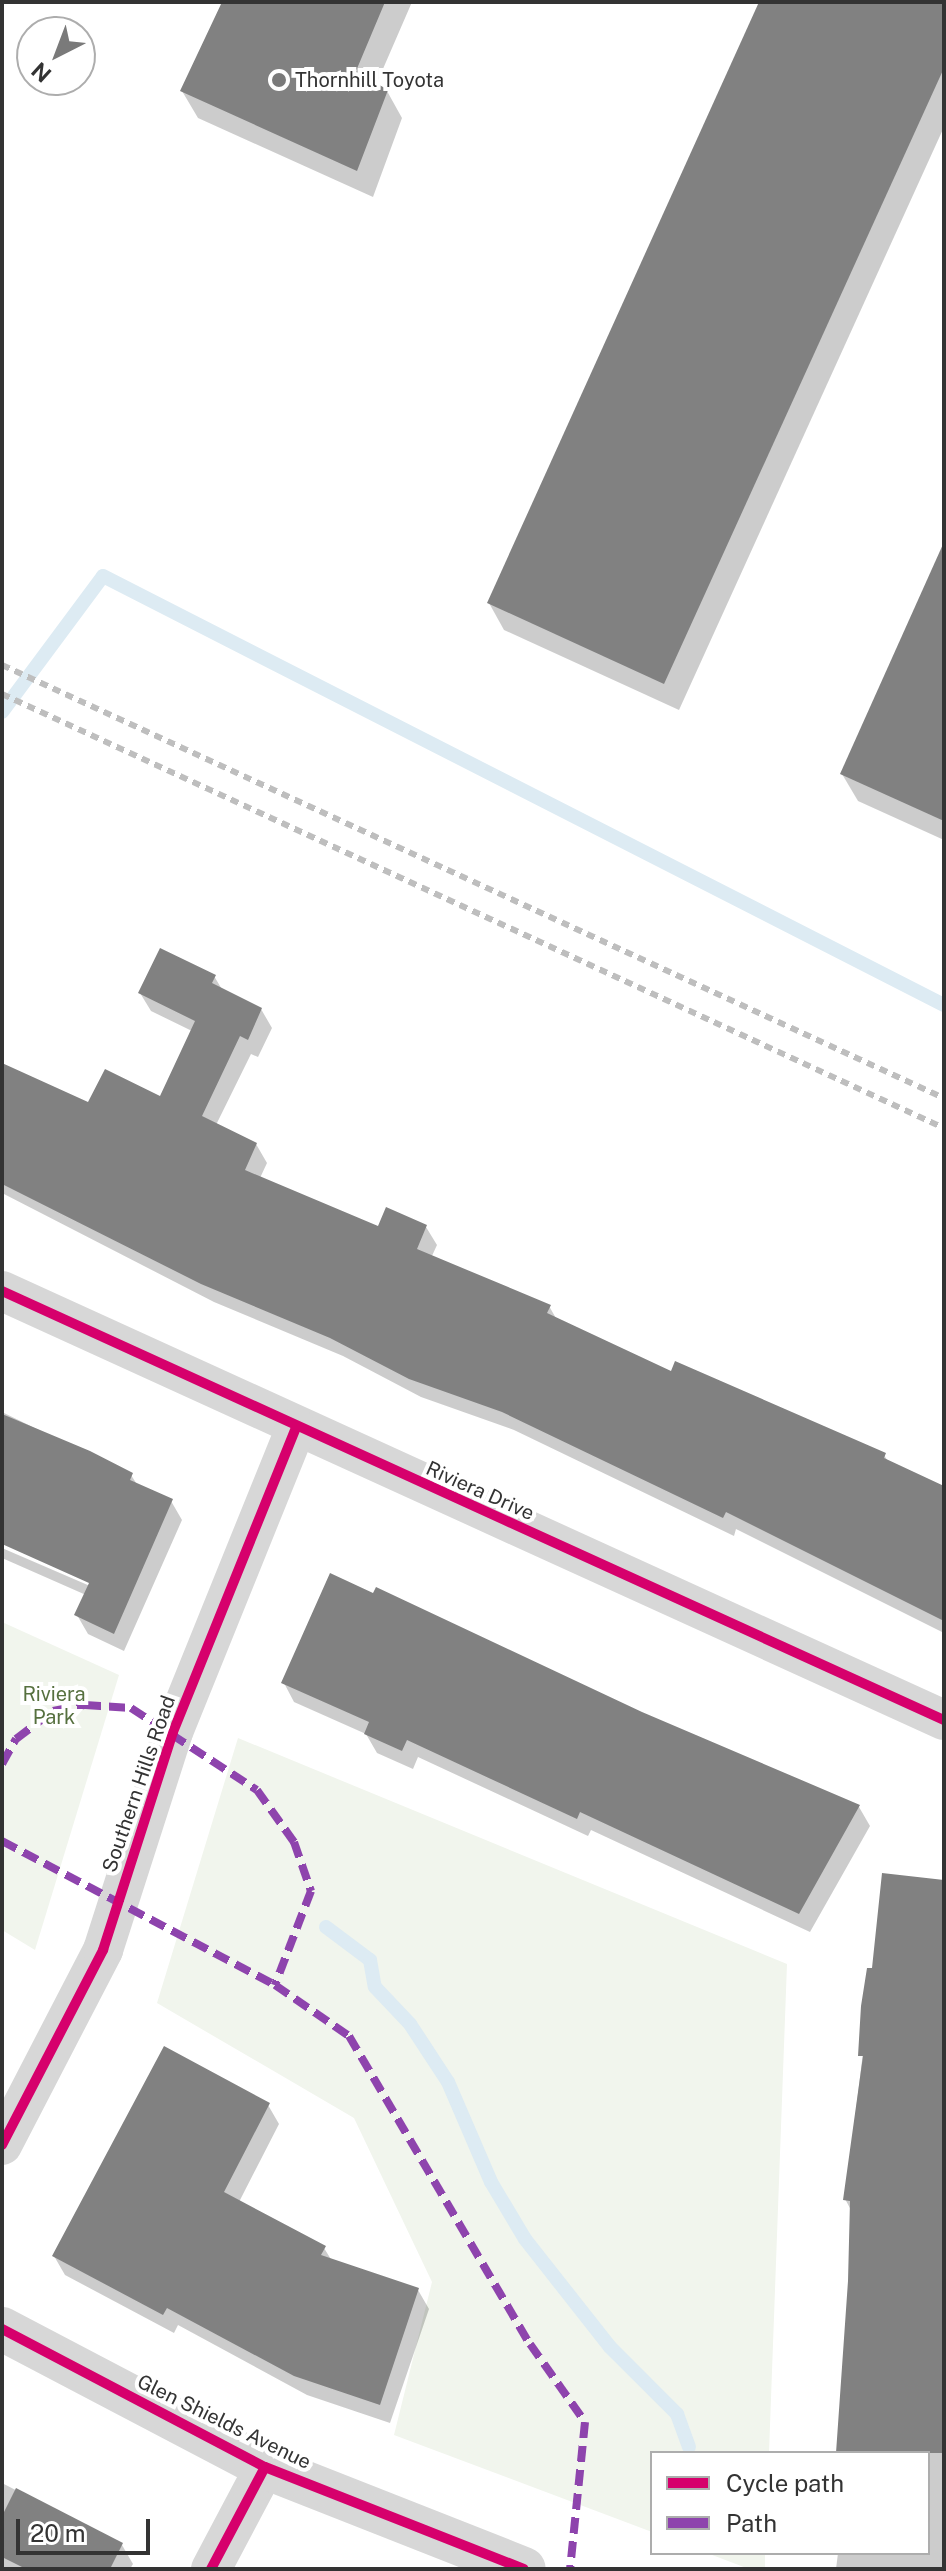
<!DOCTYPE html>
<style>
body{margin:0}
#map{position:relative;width:946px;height:2571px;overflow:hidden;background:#fff;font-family:"Public Sans",sans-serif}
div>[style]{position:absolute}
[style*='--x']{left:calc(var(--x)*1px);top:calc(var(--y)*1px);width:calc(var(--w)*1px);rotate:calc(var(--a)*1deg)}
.green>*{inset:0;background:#f1f5ed}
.shadow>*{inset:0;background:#0003}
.stream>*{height:14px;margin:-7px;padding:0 7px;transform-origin:7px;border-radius:7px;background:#ddebf3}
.building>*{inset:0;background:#818181}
.minor>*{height:40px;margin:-20px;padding:0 20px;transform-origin:20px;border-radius:20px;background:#d7d7d7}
.tertiary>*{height:44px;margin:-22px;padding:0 22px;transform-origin:22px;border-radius:22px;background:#d7d7d7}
.rail>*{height:6px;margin-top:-3px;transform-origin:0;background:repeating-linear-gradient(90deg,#bebebe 0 8px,transparent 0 14px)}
.quiet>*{height:8px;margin-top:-4px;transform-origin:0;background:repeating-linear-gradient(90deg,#8e44ad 0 16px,transparent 0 24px)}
.cycleway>*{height:10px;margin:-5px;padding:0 5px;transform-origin:5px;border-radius:5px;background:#d6006c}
.dots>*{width:22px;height:22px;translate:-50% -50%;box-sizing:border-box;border:4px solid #fff;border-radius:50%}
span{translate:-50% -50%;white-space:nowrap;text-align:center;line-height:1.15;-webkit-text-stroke:8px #fff;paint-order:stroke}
.poi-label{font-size:20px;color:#333}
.left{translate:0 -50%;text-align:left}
.street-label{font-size:20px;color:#333}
.park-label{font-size:20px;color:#56703f}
.frame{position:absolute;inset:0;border:4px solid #333;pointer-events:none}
.legend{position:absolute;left:650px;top:2451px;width:280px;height:104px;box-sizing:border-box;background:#fff;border:2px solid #adadad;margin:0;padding:10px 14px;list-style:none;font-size:24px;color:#333}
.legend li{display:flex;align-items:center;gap:16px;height:40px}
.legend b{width:40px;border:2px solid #adadad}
.north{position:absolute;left:16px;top:16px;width:80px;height:80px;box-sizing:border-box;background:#fff;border:2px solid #adadad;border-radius:50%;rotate:222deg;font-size:22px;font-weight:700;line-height:32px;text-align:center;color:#333}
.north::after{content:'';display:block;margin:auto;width:28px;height:36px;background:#7a7a7a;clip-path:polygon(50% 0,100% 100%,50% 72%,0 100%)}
.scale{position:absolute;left:16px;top:2519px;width:134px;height:36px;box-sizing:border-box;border:4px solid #333;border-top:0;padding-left:10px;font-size:24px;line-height:28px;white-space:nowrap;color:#333;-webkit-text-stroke:6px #fff;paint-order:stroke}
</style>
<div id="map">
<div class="green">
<div style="clip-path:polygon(2px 1622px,119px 1675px,35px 1950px,2px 1930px)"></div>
<div style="clip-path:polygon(238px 1738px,787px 1964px,769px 2453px,652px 2453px,652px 2532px,394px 2435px,432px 2282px,354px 2118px,157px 2003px)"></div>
<div style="clip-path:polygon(707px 2553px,765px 2553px,765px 2569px,749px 2569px)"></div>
</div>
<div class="shadow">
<div style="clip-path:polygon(224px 2px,412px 2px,376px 85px,387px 91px,402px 118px,373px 197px,198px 118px,182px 91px)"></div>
<div style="clip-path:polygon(762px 2px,944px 2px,944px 127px,679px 710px,504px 630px,489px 603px)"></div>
<div style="clip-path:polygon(944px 547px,944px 840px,858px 801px,842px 774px)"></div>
<div style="clip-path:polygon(214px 976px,223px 991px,261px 1009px,272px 1028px,258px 1057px,251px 1054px,216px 1125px,256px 1144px,267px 1163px,260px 1178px,380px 1228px,426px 1227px,437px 1245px,431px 1258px,549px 1306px,557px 1320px,672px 1373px,884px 1455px,889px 1463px,944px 1489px,944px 1633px,736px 1529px,734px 1536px,514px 1430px,421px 1397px,343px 1356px,214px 1302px,2px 1193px,2px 1065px,89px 1105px,161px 1098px,192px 1031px,151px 1011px,140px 993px)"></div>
<div style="clip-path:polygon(2px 1412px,131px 1475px,138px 1486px,171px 1501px,182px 1520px,124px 1651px,88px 1634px,77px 1615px,86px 1595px,2px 1558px,2px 1548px,97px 1589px,99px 1585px,2px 1543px)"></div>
<div style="clip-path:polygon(284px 1683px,642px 1714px,859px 1807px,870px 1826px,810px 1932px,591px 1830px,588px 1836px,418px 1757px,413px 1769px,377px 1753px,366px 1734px,294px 1702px)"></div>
<div style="clip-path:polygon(944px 1882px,944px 2569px,836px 2569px,838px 2553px,928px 2553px,928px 2453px,838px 2453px,850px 2281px,851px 2210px,845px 2199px,873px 1971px)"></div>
<div style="clip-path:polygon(268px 2105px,279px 2124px,239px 2202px,324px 2248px,332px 2261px,418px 2290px,429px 2309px,390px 2423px,307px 2395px,178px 2325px,174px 2333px,65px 2275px,54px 2256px)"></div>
<div style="clip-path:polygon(2px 2483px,122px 2545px,133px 2564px,130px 2569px,2px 2569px)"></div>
</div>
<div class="stream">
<div style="--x:2;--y:712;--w:169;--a:-53.4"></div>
<div style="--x:103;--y:576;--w:944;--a:27.03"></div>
<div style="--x:326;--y:1927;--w:55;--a:36.9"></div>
<div style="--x:370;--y:1960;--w:27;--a:80"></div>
<div style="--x:375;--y:1987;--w:51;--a:46.6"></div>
<div style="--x:410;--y:2024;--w:69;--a:56.8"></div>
<div style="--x:448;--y:2082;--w:109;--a:66.7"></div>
<div style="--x:491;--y:2182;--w:66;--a:59.2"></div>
<div style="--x:525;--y:2239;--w:137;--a:51.8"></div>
<div style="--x:610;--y:2347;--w:95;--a:45"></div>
<div style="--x:677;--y:2414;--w:35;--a:70"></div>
</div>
<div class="building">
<div style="clip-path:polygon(222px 2px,385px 2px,356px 71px,388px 90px,357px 171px,180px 91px)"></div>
<div style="clip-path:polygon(759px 2px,944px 2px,944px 68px,664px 684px,487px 603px)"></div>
<div style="clip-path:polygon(944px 542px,944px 821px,840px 774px)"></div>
<div style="clip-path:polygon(160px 948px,216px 975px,212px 983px,262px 1008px,248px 1040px,240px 1036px,202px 1116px,257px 1143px,245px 1170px,378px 1226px,386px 1207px,427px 1225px,417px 1249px,551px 1305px,547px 1313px,671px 1371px,675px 1361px,886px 1453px,884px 1458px,944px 1486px,944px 1621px,726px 1512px,723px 1518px,502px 1412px,409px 1379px,330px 1338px,201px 1284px,2px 1184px,2px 1063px,88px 1102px,105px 1069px,160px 1096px,195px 1021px,138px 993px)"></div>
<div style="clip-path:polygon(2px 1414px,90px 1451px,133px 1473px,130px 1480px,173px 1499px,114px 1634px,74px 1615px,89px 1583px,2px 1544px)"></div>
<div style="clip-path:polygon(330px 1573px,373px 1593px,376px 1587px,642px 1712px,860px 1805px,799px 1914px,580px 1812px,577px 1819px,407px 1740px,402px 1751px,364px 1734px,369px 1722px,281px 1683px)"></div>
<div style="clip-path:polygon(882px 1873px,944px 1880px,944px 2453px,836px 2453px,848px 2281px,850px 2201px,843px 2200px,863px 2056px,858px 2056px,861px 2006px,867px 1968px,872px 1968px)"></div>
<div style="clip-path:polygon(164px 2046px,270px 2103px,224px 2192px,326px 2246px,321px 2255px,419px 2288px,380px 2405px,294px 2376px,167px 2308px,163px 2315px,52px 2256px)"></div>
<div style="clip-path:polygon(16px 2488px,123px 2543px,110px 2569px,26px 2569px,2px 2557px,2px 2516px)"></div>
</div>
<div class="minor">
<div style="--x:2;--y:1291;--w:1035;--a:24.49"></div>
<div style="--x:2;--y:2145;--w:220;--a:-62.6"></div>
<div style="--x:103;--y:1950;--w:229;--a:-72.2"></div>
<div style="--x:173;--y:1732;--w:328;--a:-68"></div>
<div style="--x:211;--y:2569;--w:115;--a:-62.1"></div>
</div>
<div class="tertiary">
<div style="--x:2;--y:2329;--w:297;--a:27.7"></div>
<div style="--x:265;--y:2467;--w:278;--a:21.5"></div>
</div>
<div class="rail">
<div style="--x:2;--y:665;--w:1037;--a:24.69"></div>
<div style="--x:2;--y:694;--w:1037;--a:24.74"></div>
</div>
<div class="quiet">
<div style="--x:2;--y:1764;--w:29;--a:-61"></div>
<div style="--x:16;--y:1739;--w:46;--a:-37.1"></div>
<div style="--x:53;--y:1711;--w:33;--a:-11"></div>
<div style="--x:85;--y:1705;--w:46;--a:3.7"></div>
<div style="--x:131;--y:1708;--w:150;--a:33.1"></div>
<div style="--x:257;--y:1790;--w:64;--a:54.6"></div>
<div style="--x:294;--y:1842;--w:52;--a:70.9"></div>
<div style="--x:311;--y:1891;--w:101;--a:111"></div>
<div style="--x:2;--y:1841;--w:309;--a:27.8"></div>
<div style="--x:275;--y:1985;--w:90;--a:34.6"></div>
<div style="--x:349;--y:2036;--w:357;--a:59.6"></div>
<div style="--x:530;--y:2344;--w:95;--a:54.8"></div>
<div style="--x:585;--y:2422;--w:148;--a:95.8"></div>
</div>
<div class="cycleway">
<div style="--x:2;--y:1291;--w:1035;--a:24.49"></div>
<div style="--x:2;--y:2145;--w:220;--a:-62.6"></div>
<div style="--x:103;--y:1950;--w:229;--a:-72.2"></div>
<div style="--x:173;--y:1732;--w:328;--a:-68"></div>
<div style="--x:2;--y:2329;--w:297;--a:27.7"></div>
<div style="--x:265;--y:2467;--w:278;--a:21.5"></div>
<div style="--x:211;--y:2569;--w:115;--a:-62.1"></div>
</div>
<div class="dots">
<div style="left:279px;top:80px;background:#7a7a7a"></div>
</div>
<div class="poi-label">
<span class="left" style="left:295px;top:80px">Thornhill Toyota</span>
</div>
<div class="street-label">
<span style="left:480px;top:1491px;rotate:24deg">Riviera Drive</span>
<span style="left:139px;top:1784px;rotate:-71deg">Southern Hills Road</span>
<span style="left:224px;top:2422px;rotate:26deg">Glen Shields Avenue</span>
</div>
<div class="park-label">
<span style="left:54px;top:1706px">Riviera<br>Park</span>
</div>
<div class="frame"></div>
<ul class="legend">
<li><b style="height:10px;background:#d6006c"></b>Cycle path</li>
<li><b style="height:10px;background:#8e44ad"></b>Path</li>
</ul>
<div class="north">N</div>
<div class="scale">20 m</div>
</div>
